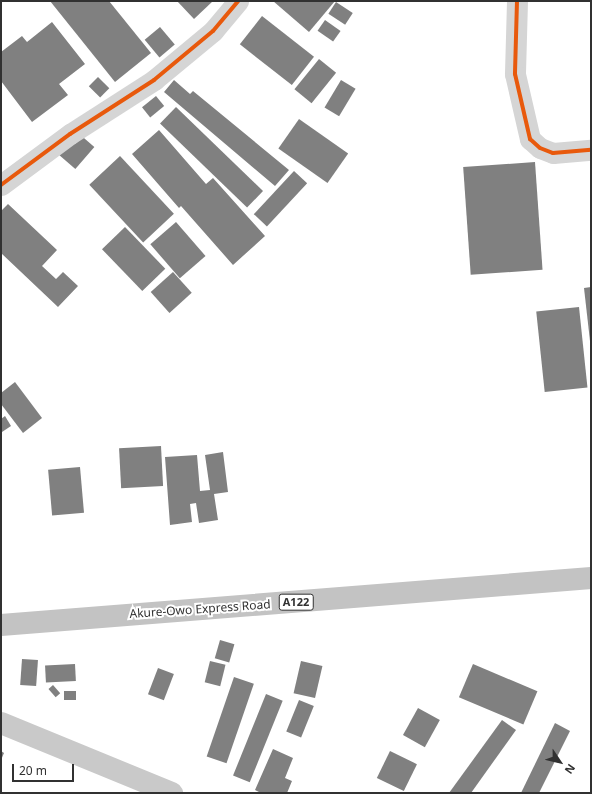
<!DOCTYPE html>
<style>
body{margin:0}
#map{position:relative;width:592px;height:794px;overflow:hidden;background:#fff;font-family:"Noto Sans",sans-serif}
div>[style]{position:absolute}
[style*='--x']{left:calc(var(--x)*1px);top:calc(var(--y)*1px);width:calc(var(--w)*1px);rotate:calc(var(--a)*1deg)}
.building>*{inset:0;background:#808080;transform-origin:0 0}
.minor>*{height:21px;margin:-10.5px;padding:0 10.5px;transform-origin:10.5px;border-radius:10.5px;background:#d5d5d5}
.major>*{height:22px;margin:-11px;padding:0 11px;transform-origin:11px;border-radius:11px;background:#c9c9c9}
.highway>*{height:22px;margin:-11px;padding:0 11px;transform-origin:11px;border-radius:11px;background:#c3c3c3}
.cycleway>*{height:4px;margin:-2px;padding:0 2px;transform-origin:2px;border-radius:2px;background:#e8590c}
span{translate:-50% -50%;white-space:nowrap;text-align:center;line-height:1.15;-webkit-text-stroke:4px #fff;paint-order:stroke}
.shield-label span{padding:1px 3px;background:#fff;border:1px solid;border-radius:3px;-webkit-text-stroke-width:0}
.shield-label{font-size:11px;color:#313131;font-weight:700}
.street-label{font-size:12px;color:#313131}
.frame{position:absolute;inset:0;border:2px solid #313131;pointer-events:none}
.north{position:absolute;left:540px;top:742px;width:40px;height:40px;-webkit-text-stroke:3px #fff;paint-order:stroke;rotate:125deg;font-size:11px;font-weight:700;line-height:16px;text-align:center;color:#313131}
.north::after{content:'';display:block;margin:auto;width:14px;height:18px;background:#313131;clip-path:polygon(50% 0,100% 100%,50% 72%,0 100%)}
.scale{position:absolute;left:12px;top:764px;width:62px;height:18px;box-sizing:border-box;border:2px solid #313131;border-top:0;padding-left:5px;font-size:12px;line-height:14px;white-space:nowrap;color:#313131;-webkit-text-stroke:3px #fff;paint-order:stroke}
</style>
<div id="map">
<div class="building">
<div style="clip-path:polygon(50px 1px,109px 1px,151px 53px,115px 82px)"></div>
<div style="clip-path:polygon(177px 1px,213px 1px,194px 19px)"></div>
<div style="clip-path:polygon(273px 1px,335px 1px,309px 32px)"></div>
<div style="left:336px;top:2px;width:20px;height:14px;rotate:33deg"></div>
<div style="left:262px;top:16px;width:66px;height:36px;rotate:38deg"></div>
<div style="left:325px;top:20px;width:19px;height:13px;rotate:35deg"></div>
<div style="clip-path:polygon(52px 22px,85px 64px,59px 84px,68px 95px,32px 122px,1px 81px,1px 52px,22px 36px,27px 42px)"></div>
<div style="left:160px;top:27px;width:23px;height:20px;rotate:50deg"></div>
<div style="left:319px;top:59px;width:22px;height:39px;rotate:39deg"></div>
<div style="left:98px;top:77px;width:16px;height:13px;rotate:45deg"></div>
<div style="clip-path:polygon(174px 80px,190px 94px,193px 91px,289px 170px,275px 186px,164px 92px)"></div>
<div style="left:341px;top:80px;width:17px;height:32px;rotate:31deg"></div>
<div style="left:156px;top:96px;width:13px;height:18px;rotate:51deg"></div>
<div style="left:176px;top:107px;width:121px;height:23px;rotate:44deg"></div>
<div style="left:299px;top:119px;width:60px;height:36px;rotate:35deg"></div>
<div style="clip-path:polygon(159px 130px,206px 184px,213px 178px,265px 236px,233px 265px,181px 206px,179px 208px,132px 154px)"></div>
<div style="left:77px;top:132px;width:23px;height:29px;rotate:41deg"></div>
<div style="left:120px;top:156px;width:79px;height:42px;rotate:47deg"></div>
<div style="left:535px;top:162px;width:108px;height:72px;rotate:86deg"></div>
<div style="left:294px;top:171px;width:18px;height:59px;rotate:43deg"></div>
<div style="clip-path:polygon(8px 204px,57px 250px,42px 266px,56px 279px,63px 272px,78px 286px,58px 307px,1px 253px,1px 211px)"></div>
<div style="left:176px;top:222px;width:45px;height:34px;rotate:49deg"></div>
<div style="left:125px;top:227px;width:58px;height:32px;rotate:46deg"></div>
<div style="left:173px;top:272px;width:28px;height:30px;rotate:48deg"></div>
<div style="clip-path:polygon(591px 287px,591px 341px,590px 341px,584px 288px)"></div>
<div style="left:579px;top:307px;width:81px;height:43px;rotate:84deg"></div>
<div style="clip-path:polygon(15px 382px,42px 418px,23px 433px,1px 404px,1px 393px)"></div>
<div style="clip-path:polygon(5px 416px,11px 426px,2px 432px,1px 419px)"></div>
<div style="left:161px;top:446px;width:40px;height:42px;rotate:87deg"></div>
<div style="clip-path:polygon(223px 452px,228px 492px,214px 494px,218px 520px,199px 523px,196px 503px,190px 504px,192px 522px,170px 525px,165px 457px,197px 455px,200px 491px,210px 490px,205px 455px)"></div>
<div style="left:80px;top:467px;width:46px;height:32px;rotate:85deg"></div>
<div style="left:220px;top:640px;width:15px;height:19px;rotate:16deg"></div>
<div style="left:22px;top:659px;width:16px;height:26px;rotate:4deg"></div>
<div style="left:210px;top:661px;width:16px;height:22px;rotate:14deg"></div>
<div style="left:301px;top:661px;width:22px;height:33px;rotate:13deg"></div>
<div style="left:75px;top:664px;width:17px;height:30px;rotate:87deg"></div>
<div style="left:473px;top:664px;width:70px;height:36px;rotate:23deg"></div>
<div style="left:158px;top:668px;width:17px;height:28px;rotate:21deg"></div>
<div style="left:234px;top:677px;width:21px;height:84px;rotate:19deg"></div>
<div style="left:53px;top:685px;width:11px;height:6px;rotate:49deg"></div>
<div style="left:64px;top:691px;width:12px;height:9px"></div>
<div style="left:266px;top:694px;width:18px;height:88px;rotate:22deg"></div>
<div style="left:299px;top:700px;width:16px;height:34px;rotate:22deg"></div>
<div style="left:418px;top:708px;width:25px;height:31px;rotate:29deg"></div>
<div style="clip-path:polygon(502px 720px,516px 730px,471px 793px,449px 793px)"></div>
<div style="clip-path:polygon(555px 723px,570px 731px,539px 793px,521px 793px)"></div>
<div style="clip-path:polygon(273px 749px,293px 758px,285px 778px,292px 781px,287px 793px,261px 793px,255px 790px)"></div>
<div style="clip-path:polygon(1px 751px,4px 753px,1px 760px)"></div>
<div style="left:390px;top:751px;width:30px;height:30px;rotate:26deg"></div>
</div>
<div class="minor">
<div style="--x:517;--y:1;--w:73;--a:91.6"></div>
<div style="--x:515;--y:74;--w:67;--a:77"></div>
<div style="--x:530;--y:139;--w:13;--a:42"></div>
<div style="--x:540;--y:148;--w:14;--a:21"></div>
<div style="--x:553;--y:153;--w:38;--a:-5"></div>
<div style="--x:1;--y:185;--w:86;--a:-36.5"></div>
<div style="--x:70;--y:134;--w:100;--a:-32.7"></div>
<div style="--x:154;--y:80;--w:77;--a:-39.7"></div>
<div style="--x:213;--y:31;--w:39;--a:-50"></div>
</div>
<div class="major">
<div style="--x:1;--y:723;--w:185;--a:22.3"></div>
</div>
<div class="highway">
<div style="--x:1;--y:625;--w:592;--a:-4.55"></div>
</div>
<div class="cycleway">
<div style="--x:517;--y:1;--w:73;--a:91.6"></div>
<div style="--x:515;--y:74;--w:67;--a:77"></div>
<div style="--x:530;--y:139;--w:13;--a:42"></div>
<div style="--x:540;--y:148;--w:14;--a:21"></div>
<div style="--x:553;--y:153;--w:38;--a:-5"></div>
<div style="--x:1;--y:185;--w:86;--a:-36.5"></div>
<div style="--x:70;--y:134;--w:100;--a:-32.7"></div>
<div style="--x:154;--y:80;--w:77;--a:-39.7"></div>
<div style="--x:213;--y:31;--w:39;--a:-50"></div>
</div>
<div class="shield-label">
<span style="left:296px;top:602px">A122</span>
</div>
<div class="street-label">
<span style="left:200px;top:609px;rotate:-4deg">Akure-Owo Express Road</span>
</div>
<div class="frame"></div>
<div class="north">N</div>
<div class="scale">20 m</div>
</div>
